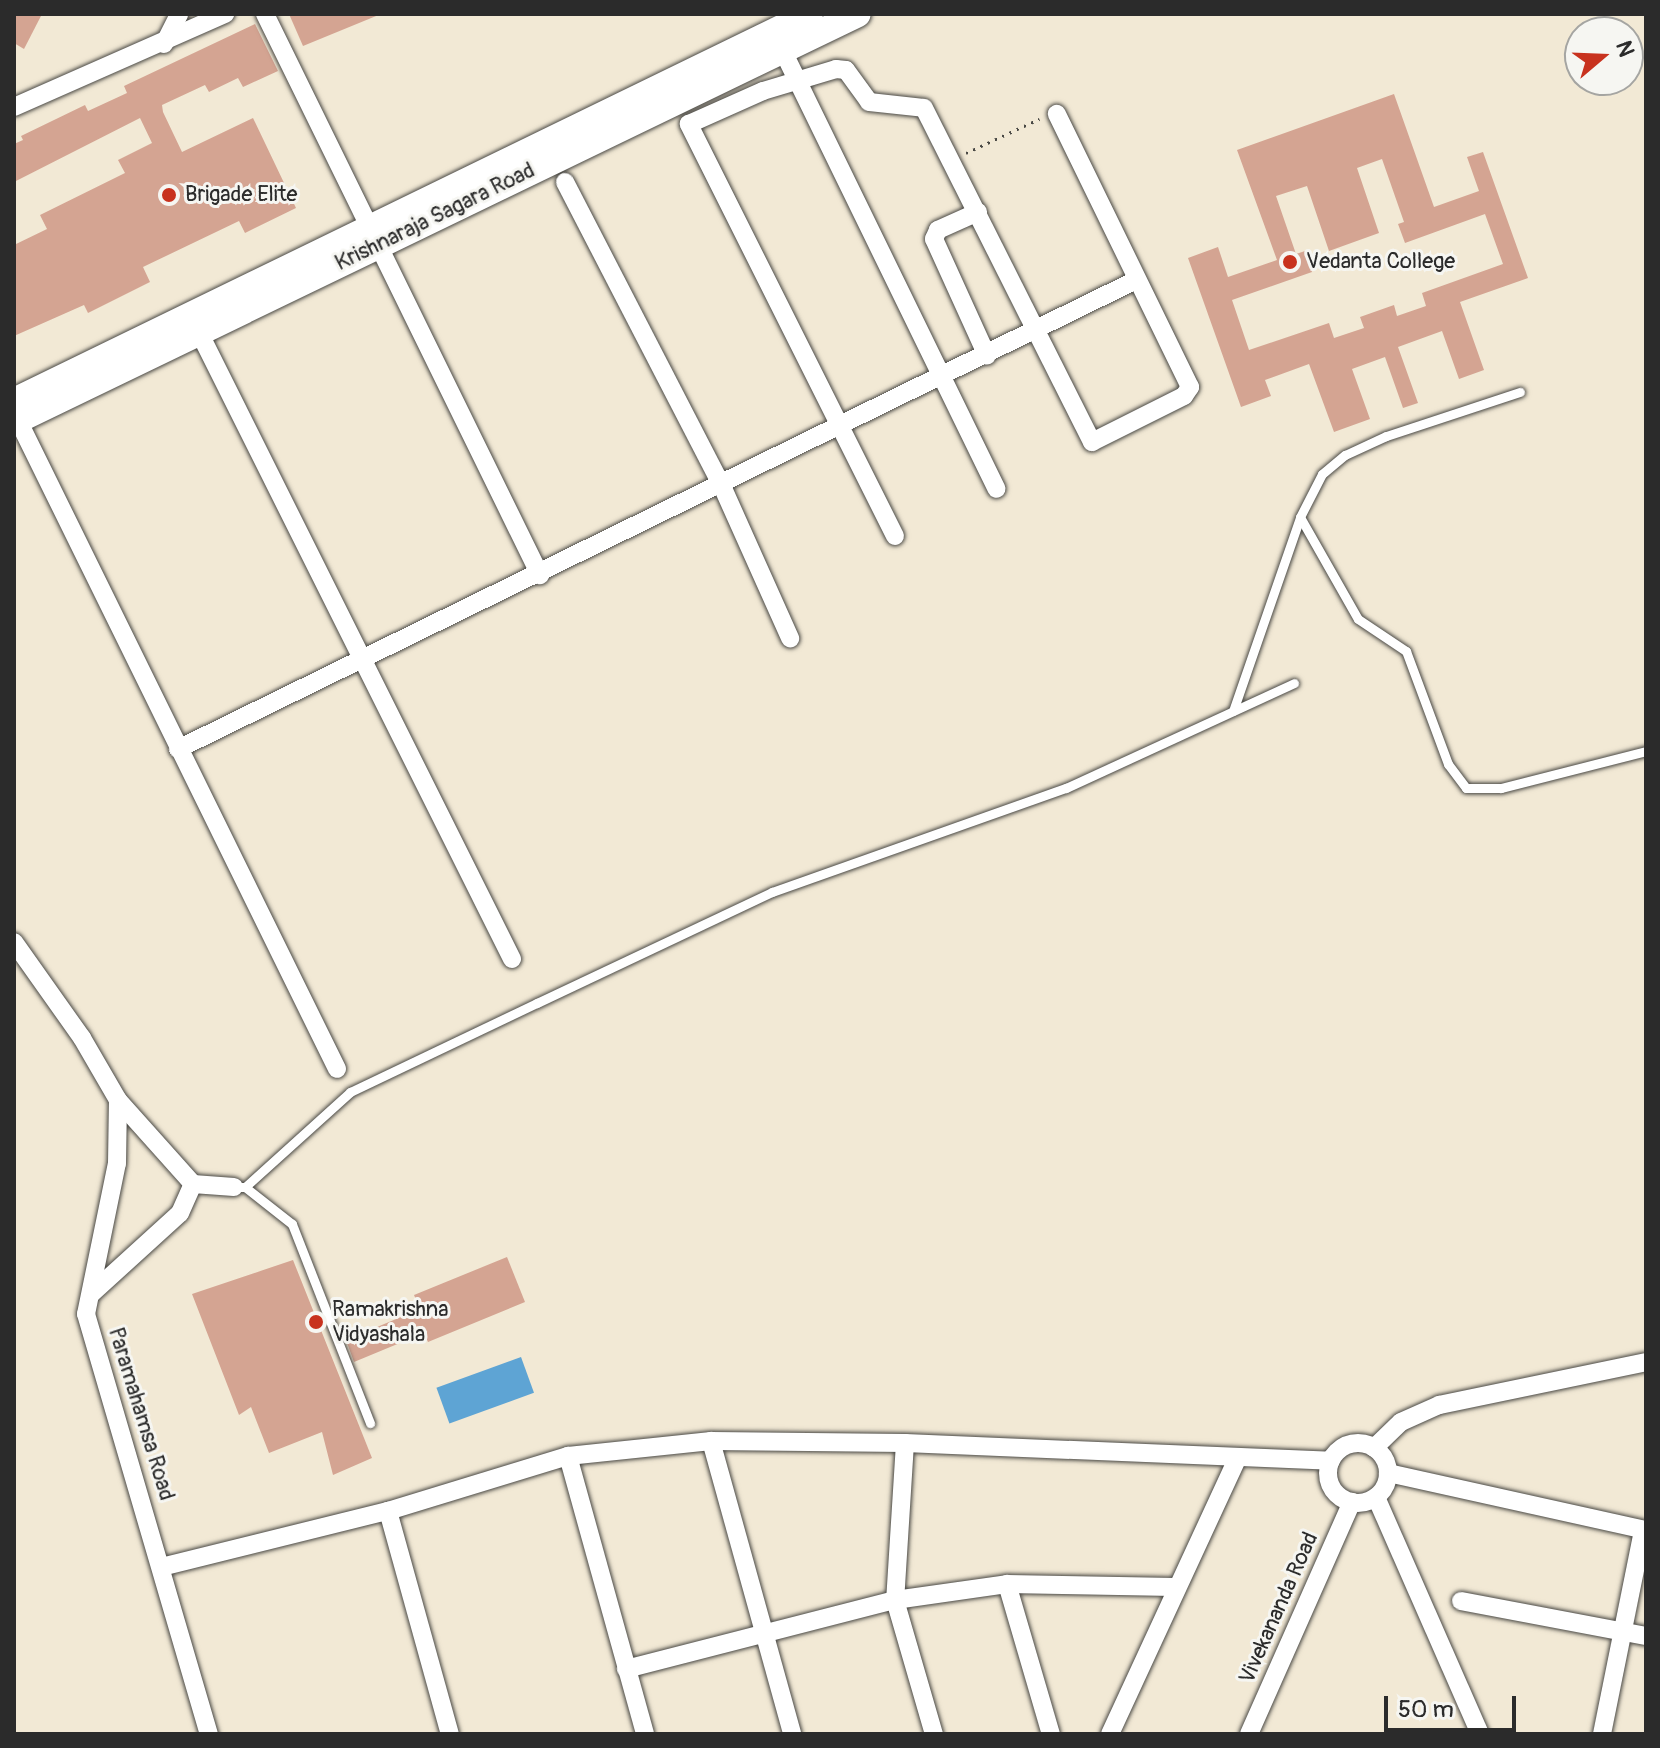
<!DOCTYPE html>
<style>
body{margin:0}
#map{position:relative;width:1660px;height:1748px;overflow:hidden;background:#f2e9d5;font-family:Pangolin,sans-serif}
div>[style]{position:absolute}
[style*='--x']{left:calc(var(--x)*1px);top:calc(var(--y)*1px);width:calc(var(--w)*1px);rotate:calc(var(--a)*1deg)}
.water>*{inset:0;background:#5ea4d4;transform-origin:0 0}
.building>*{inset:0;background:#d4a492}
.path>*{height:3px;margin-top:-1.5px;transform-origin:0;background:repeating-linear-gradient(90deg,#494844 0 2px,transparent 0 8px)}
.roads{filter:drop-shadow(0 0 2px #494844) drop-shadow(0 0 2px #494844)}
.lane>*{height:9px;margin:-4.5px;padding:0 4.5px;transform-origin:4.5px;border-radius:4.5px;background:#fff}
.street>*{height:18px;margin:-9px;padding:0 9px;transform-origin:9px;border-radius:9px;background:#fff}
.street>.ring{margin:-9px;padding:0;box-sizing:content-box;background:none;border:18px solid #fff;border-radius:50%}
.secondary>*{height:26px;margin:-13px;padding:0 13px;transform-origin:13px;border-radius:13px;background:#fff}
.dots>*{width:22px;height:22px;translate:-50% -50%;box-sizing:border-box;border:4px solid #f6f6f2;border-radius:50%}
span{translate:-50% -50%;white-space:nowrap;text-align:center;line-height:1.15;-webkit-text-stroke:6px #f6f6f2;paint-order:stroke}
.poi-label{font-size:22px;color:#2b2b2b}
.left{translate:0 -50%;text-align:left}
.street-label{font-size:22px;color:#2b2b2b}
.frame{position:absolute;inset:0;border:16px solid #2b2b2b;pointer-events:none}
.north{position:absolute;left:1564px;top:16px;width:80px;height:80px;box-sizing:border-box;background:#f6f6f2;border:2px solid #a5a5a2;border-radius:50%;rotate:71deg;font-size:22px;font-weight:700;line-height:32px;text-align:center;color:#2b2b2b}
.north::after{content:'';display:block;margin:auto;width:28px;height:36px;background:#c8321e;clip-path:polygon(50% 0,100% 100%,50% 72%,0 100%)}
.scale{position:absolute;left:1384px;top:1696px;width:132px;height:36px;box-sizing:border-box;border:4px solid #2b2b2b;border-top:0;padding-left:10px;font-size:24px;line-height:28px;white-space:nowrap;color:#2b2b2b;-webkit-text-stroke:6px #f6f6f2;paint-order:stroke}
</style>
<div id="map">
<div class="water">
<div style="left:521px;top:1357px;width:38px;height:90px;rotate:70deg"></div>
</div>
<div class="building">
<div style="clip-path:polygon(14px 14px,42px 14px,24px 49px,14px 43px)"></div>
<div style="clip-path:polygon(289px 14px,381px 14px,303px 46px)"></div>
<div style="clip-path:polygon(255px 24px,278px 71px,243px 87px,238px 78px,209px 92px,205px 85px,162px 105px,163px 112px,182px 152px,253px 118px,296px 208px,245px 233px,239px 221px,143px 267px,150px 282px,88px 313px,84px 305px,14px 336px,14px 245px,47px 229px,40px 215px,125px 173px,118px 160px,152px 143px,140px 118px,14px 182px,14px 144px,23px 140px,21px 136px,85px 105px,88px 111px,127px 93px,124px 86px)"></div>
<div style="clip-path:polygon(evenodd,1394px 94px,1434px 207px,1479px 191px,1467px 157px,1483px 152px,1528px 278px,1460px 302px,1484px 370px,1459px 379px,1442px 331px,1398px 347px,1418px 403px,1403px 408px,1385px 357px,1352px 369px,1370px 419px,1334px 432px,1309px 364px,1265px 380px,1271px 396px,1241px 407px,1188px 258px,1218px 247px,1228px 277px,1277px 260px,1237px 150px,1394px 94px,1382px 159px,1404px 222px,1398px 224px,1405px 243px,1485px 214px,1503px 264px,1422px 293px,1426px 306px,1397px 316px,1394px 305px,1360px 317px,1364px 328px,1334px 338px,1329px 323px,1249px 350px,1232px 300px,1312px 272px,1305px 251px,1296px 254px,1276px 196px,1307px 186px,1329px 251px,1379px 233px,1357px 168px,1382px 159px)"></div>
<div style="clip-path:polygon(507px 1257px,525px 1302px,428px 1342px,424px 1333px,354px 1362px,346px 1340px,420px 1309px,414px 1295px)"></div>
<div style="clip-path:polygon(293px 1260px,372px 1458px,333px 1475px,322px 1432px,269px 1453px,251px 1407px,239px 1415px,192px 1294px)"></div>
</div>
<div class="path">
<div style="--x:966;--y:153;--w:81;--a:-25"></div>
</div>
<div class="roads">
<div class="lane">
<div style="--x:1300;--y:517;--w:117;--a:60.4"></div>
<div style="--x:1358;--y:619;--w:58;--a:33.7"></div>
<div style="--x:1406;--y:651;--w:121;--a:69.6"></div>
<div style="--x:1448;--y:764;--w:30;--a:53"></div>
<div style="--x:1466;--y:788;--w:35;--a:0"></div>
<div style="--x:1501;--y:788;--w:150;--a:-14.3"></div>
<div style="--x:1233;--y:711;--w:205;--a:-70.9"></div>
<div style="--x:1300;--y:517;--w:48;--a:-62.9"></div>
<div style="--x:1322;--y:474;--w:30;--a:-40"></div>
<div style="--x:1345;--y:455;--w:45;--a:-24.9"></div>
<div style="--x:1386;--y:436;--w:141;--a:-18.2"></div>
<div style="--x:234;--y:1187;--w:11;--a:0"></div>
<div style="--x:245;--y:1187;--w:142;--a:-42.1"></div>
<div style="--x:350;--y:1092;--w:207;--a:-25.5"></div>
<div style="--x:537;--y:1003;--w:260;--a:-25.3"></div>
<div style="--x:772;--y:892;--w:312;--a:-19.5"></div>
<div style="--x:1066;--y:788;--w:251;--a:-24.7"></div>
<div style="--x:245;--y:1187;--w:60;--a:38.2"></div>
<div style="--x:292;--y:1224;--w:214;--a:68.6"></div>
</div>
<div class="street">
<div style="--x:265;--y:14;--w:625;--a:63.89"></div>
<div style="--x:164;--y:44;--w:34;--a:-63"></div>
<div style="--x:783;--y:51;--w:487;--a:64"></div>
<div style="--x:14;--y:107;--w:231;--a:-23.8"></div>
<div style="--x:565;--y:182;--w:342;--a:62.7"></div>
<div style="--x:722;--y:486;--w:167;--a:65.9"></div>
<div style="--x:978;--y:212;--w:44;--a:155.8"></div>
<div style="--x:938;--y:230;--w:10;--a:114"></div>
<div style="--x:934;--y:239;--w:128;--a:65.6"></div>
<div style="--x:198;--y:330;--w:703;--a:63.47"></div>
<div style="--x:18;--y:420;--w:723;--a:63.82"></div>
<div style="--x:895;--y:536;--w:461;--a:-116.6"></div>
<div style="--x:689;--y:124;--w:81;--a:-24"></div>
<div style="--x:763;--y:91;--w:76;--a:-16.8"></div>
<div style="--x:836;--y:69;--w:10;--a:6"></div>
<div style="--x:846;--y:70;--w:39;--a:54"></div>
<div style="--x:869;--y:102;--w:55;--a:6.2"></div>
<div style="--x:924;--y:108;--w:374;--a:63.3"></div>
<div style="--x:1092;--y:442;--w:103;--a:-26.6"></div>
<div style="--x:1184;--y:396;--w:11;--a:-56"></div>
<div style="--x:1190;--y:387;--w:304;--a:-116"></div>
<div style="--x:178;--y:749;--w:1067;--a:-26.08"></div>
<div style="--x:14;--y:942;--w:118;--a:54.7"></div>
<div style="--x:82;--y:1038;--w:72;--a:59.9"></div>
<div style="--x:118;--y:1100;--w:63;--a:90.9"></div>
<div style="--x:117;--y:1163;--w:154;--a:101.6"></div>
<div style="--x:86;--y:1314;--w:438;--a:73.7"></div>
<div style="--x:193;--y:1184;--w:41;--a:4.2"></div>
<div style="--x:91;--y:1294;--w:120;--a:-42.3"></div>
<div style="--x:180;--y:1213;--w:32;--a:-66"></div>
<div style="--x:193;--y:1184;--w:113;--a:-131.8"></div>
<div style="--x:711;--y:1441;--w:304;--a:74.5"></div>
<div style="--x:905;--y:1443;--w:157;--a:93.6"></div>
<div style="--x:895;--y:1600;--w:140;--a:73.8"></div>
<div class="ring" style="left:1328px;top:1443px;width:42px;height:42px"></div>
<div style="--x:1374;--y:1448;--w:37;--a:-44"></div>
<div style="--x:1401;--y:1422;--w:42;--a:-24.1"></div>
<div style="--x:1439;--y:1405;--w:211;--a:-11.7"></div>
<div style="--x:568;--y:1456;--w:288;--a:74.5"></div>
<div style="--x:1388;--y:1473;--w:264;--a:12.5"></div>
<div style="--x:1376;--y:1497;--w:259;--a:66.3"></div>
<div style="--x:388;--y:1511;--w:231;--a:74.5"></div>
<div style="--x:161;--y:1567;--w:234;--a:-13.9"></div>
<div style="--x:388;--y:1511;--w:188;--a:-17"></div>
<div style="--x:568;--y:1456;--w:144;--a:-6"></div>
<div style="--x:711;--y:1441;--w:194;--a:0.6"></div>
<div style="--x:905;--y:1443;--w:426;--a:2.4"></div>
<div style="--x:1007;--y:1584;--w:156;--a:73.7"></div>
<div style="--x:1461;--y:1601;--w:188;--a:10.7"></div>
<div style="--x:626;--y:1669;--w:278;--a:-14.4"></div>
<div style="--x:895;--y:1600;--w:113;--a:-8.1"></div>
<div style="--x:1007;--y:1584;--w:167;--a:1"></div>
<div style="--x:1110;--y:1734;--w:305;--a:-65.2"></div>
<div style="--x:1249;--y:1734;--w:254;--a:-66.1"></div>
<div style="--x:1602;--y:1734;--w:208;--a:-78.6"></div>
</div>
<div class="secondary">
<div style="--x:14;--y:401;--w:885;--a:-25.93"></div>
<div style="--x:14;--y:422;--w:937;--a:-25.8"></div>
</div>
</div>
<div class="dots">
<div style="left:169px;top:195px;background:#c8321e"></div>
<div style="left:1290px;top:262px;background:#c8321e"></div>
<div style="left:316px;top:1322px;background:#c8321e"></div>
</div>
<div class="poi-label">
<span class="left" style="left:185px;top:195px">Brigade Elite</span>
<span class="left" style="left:1306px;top:262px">Vedanta College</span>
<span class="left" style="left:332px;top:1322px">Ramakrishna<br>Vidyashala</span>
</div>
<div class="street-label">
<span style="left:435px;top:217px;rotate:-26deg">Krishnaraja Sagara Road</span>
<span style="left:141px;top:1414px;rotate:73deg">Paramahamsa Road</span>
<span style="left:1279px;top:1608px;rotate:-66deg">Vivekananda Road</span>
</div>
<div class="frame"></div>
<div class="north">N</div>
<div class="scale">50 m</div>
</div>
